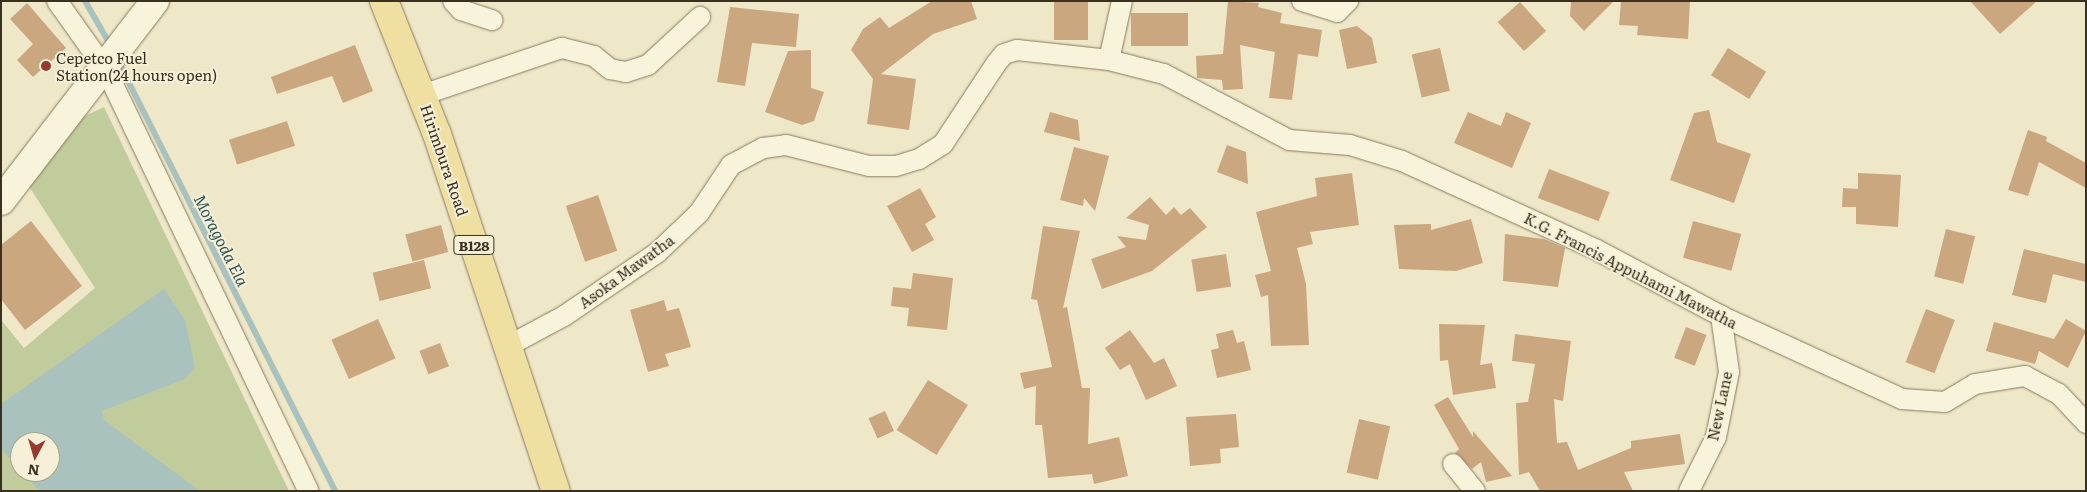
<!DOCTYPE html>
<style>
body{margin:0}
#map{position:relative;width:2087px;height:492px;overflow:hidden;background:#eee7c8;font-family:Literata,serif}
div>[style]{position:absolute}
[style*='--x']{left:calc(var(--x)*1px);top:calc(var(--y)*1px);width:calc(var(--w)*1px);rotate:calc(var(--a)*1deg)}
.green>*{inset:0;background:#c1cc9c}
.water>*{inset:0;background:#a9c2bd}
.stream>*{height:6px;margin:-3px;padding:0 3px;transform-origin:3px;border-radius:3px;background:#a9c2bd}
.building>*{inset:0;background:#cba77f;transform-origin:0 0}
.roads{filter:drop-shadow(0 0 1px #897a5d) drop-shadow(0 0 1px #897a5d)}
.street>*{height:20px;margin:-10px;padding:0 10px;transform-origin:10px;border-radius:10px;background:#f8f3db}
.secondary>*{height:28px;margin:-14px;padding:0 14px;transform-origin:14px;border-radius:14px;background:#f8f3db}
.primary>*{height:28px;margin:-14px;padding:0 14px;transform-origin:14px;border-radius:14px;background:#efe0a2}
.dots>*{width:14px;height:14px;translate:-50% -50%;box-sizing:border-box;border:2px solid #f5f0d7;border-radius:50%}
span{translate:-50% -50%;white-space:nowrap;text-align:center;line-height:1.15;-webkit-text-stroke:4px #f5f0d7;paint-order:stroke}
.shield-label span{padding:1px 4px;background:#f5f0d7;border:1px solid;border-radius:4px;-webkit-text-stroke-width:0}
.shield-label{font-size:14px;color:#3a3020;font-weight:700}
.poi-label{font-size:15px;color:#3a3020}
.left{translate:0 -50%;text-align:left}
.street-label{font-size:15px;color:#3a3020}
.water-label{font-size:16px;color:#305759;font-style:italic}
.frame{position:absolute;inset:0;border:2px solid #3a3020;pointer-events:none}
.north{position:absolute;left:10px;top:432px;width:50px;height:50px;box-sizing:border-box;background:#f5f0d7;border:1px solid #aaa38e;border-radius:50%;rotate:186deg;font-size:14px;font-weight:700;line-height:20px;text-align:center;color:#3a3020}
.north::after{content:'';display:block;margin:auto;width:18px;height:22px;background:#97392e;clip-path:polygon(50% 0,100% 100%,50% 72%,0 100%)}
</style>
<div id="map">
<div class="green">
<div style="clip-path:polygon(evenodd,104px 107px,289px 491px,1px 491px,1px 320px,24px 348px,95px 288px,28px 185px,83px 117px,104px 107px,20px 442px,50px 442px,50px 472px,20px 472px,20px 442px)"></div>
</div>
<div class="water">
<div style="clip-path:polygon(164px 289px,185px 320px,195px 367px,185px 379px,102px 411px,104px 420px,200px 491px,40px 491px,23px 472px,50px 472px,50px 442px,20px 442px,20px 469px,1px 449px,1px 404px)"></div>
</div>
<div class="stream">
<div style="--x:85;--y:1;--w:54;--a:60.1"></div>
<div style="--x:118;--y:61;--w:482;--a:63.2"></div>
</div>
<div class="building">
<div style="clip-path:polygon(932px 1px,971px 1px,977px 19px,933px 34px,881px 74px,916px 79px,909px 130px,867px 124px,873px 79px,851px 50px,863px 29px,880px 17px,889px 28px)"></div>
<div style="left:1054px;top:1px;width:34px;height:39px"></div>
<div style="clip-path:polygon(1228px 1px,1259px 3px,1258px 7px,1282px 13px,1280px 23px,1322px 30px,1318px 57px,1298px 54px,1292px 100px,1269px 98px,1275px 52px,1240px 45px,1243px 89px,1223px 90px,1222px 80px,1197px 78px,1196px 56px,1223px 54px)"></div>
<div style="clip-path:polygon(1571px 1px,1614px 1px,1584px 31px,1570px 16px)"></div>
<div style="clip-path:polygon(1621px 1px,1690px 1px,1688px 39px,1637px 35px,1638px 26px,1619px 25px)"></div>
<div style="clip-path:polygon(1970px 1px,2037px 1px,2000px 34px)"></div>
<div style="left:1520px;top:2px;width:39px;height:30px;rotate:48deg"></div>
<div style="clip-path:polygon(27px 3px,66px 48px,33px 77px,17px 60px,33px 44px,10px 19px)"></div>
<div style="clip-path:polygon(730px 7px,799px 14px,796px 47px,752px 43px,745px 86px,717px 82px)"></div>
<div style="left:1188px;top:13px;width:33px;height:57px;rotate:90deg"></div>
<div style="clip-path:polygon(1357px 26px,1372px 38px,1377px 63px,1347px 69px,1339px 30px)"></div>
<div style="clip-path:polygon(355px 45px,373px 91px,343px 103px,332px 76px,277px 94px,271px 77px)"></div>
<div style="left:1440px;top:48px;width:44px;height:29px;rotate:77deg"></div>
<div style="left:1728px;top:48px;width:45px;height:32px;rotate:32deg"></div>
<div style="clip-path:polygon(811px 50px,811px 88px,824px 92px,814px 121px,802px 125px,765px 112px,788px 51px)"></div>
<div style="clip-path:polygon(1709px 110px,1717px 142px,1751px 154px,1734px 203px,1670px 180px,1694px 113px)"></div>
<div style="clip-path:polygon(1050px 112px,1078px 120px,1080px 141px,1044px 132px)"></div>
<div style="clip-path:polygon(1468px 112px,1501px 126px,1506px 112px,1531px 123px,1512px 168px,1454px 143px)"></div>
<div style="left:287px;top:121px;width:26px;height:61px;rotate:72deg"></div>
<div style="clip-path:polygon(2028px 130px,2047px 137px,2046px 141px,2086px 163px,2086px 188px,2039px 162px,2028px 196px,2008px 190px)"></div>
<div style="clip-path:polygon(1227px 145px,1246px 152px,1248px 184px,1217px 172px)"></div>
<div style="clip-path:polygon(1074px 147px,1109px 156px,1095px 211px,1084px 198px,1083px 206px,1060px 200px)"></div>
<div style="left:1549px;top:169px;width:65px;height:31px;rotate:21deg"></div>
<div style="clip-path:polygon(1352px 173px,1359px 225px,1310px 232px,1313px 244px,1297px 248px,1306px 284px,1309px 345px,1271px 346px,1268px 295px,1261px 297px,1255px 275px,1271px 271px,1256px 212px,1317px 196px,1315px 178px)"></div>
<div style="clip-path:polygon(1858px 173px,1901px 175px,1898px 227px,1856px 224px,1856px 207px,1842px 207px,1843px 188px,1858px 189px)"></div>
<div style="clip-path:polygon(920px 188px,936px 217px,925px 224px,934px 240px,912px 252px,887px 206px)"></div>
<div style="left:598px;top:195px;width:59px;height:34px;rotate:71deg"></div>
<div style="clip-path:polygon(1150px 197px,1166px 215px,1174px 207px,1181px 215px,1190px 208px,1207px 227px,1152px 271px,1102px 289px,1091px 259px,1126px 247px,1117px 236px,1146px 240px,1149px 225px,1126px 218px)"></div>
<div style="clip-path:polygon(1471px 219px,1483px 263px,1456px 271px,1399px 269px,1394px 225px,1431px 224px,1431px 230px)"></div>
<div style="clip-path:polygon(31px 221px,82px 286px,25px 330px,1px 299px,1px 245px)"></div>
<div style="left:1693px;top:221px;width:50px;height:38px;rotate:15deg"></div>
<div style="left:441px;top:225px;width:28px;height:37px;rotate:75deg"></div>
<div style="clip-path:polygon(1043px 226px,1080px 231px,1063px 308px,1067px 307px,1082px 388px,1090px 388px,1088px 444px,1119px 437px,1128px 476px,1094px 484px,1092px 474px,1048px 478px,1042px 425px,1035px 425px,1036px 386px,1024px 389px,1020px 373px,1052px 367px,1037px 300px,1031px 299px)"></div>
<div style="left:1946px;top:229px;width:30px;height:49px;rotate:14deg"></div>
<div style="clip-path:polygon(1505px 234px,1544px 239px,1565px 248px,1558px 287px,1503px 281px)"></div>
<div style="clip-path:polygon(2024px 249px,2086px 264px,2086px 282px,2053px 274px,2046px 303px,2012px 295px)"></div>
<div style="left:1226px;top:254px;width:33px;height:35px;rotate:81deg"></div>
<div style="left:424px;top:260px;width:29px;height:53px;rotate:76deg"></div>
<div style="clip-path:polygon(913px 273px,953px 278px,947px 330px,907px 326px,909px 308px,891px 306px,893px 287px,911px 289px)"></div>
<div style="clip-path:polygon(664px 300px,667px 311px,679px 308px,691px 347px,665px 354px,669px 366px,648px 372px,630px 310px)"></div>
<div style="left:1926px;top:309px;width:31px;height:57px;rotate:21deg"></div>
<div style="left:378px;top:319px;width:43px;height:51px;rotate:66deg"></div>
<div style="clip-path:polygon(2066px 319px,2086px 331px,2068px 368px,2039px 351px,2035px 364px,1986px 351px,1994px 322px,2054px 339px)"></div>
<div style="clip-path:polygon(1439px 324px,1485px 325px,1480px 365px,1492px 363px,1496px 388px,1453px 395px,1448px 360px,1440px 361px)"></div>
<div style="left:1686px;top:327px;width:22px;height:33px;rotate:21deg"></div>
<div style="clip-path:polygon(1130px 330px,1154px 363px,1164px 358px,1177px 386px,1146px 400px,1130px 364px,1120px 370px,1105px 348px)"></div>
<div style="clip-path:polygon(1233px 330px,1237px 343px,1244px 341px,1251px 370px,1217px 378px,1211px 350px,1219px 348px,1216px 334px)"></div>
<div style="clip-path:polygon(1515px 334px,1571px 341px,1563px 401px,1554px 399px,1557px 443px,1567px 442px,1578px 470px,1631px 448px,1631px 441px,1680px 434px,1685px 464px,1624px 472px,1633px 491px,1540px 491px,1529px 472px,1519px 475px,1516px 403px,1528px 402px,1535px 364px,1512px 361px)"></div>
<div style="left:440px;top:343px;width:25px;height:22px;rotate:69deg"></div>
<div style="left:928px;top:380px;width:47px;height:59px;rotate:32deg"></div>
<div style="clip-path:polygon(1448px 397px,1473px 437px,1473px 431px,1512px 476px,1486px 482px,1481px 462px,1472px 469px,1455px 453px,1459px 449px,1434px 405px)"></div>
<div style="left:885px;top:411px;width:22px;height:18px;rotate:66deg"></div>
<div style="clip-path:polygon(1236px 414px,1239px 447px,1220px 449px,1221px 463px,1190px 466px,1186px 417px)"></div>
<div style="left:1359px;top:419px;width:32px;height:55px;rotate:13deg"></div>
</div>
<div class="roads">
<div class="street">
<div style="--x:57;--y:1;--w:85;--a:54.6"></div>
<div style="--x:106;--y:70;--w:467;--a:64.3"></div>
<div style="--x:453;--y:1;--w:12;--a:48"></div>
<div style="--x:461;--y:10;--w:33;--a:18"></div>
<div style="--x:1302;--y:1;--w:37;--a:17"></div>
<div style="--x:1337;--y:12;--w:16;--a:-45"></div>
<div style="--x:1109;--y:60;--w:60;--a:-77.6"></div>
<div style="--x:422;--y:95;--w:148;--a:-18.6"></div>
<div style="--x:562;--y:48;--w:33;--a:14"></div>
<div style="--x:594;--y:56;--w:21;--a:39"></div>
<div style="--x:610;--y:69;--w:16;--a:11"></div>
<div style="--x:626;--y:72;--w:23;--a:-18"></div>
<div style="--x:648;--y:65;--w:71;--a:-42.7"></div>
<div style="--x:508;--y:346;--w:64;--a:-28.2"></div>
<div style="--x:564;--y:316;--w:114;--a:-34.2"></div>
<div style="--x:658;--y:252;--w:57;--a:-43.6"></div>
<div style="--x:699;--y:213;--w:58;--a:-56.3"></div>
<div style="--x:731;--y:165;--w:36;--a:-28"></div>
<div style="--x:763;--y:148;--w:23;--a:-7"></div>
<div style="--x:786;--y:145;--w:86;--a:14.2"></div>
<div style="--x:869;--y:166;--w:27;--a:0"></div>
<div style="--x:896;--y:166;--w:24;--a:-17"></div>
<div style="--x:919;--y:159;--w:28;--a:-32"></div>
<div style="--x:943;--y:144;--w:95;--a:-56.6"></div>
<div style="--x:995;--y:65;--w:14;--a:-51"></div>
<div style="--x:1004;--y:54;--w:14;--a:-17"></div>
<div style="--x:1017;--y:50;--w:93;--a:6.2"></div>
<div style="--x:1109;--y:60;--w:57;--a:14.3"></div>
<div style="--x:1164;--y:74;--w:141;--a:27.8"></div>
<div style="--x:1289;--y:140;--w:61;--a:4.7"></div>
<div style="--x:1350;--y:145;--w:54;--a:17.1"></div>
<div style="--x:1402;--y:161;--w:214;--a:24.5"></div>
<div style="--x:1597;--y:250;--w:140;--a:28"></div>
<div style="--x:1721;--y:316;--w:199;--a:24.6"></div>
<div style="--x:1902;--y:399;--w:43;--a:4"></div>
<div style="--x:1945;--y:402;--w:35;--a:-31"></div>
<div style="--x:1975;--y:384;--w:51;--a:-9.1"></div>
<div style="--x:2025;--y:376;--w:38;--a:28"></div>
<div style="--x:2059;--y:394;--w:40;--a:47"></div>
<div style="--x:1453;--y:464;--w:35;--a:51"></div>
<div style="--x:1689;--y:491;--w:60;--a:-63.4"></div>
<div style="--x:1716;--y:437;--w:66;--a:-78.7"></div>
<div style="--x:1729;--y:372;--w:57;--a:-98.1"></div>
</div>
<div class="secondary">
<div style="--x:1;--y:201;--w:252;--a:-52.4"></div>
</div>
<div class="primary">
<div style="--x:384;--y:1;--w:143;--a:68.3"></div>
<div style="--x:437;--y:134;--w:376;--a:71.6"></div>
</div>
</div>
<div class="dots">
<div style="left:46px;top:66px;background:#97392e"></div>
</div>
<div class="shield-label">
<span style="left:474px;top:245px">B128</span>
</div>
<div class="poi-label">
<span class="left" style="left:56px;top:66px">Cepetco Fuel<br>Station(24 hours open)</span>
</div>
<div class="street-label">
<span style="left:445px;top:160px;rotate:71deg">Hirimbura Road</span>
<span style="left:1631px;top:270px;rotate:27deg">K.G. Francis Appuhami Mawatha</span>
<span style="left:626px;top:271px;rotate:-36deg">Asoka Mawatha</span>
<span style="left:1719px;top:406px;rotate:-78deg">New Lane</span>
</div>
<div class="water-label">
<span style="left:222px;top:240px;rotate:63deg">Moragoda Ela</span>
</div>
<div class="frame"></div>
<div class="north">N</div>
</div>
